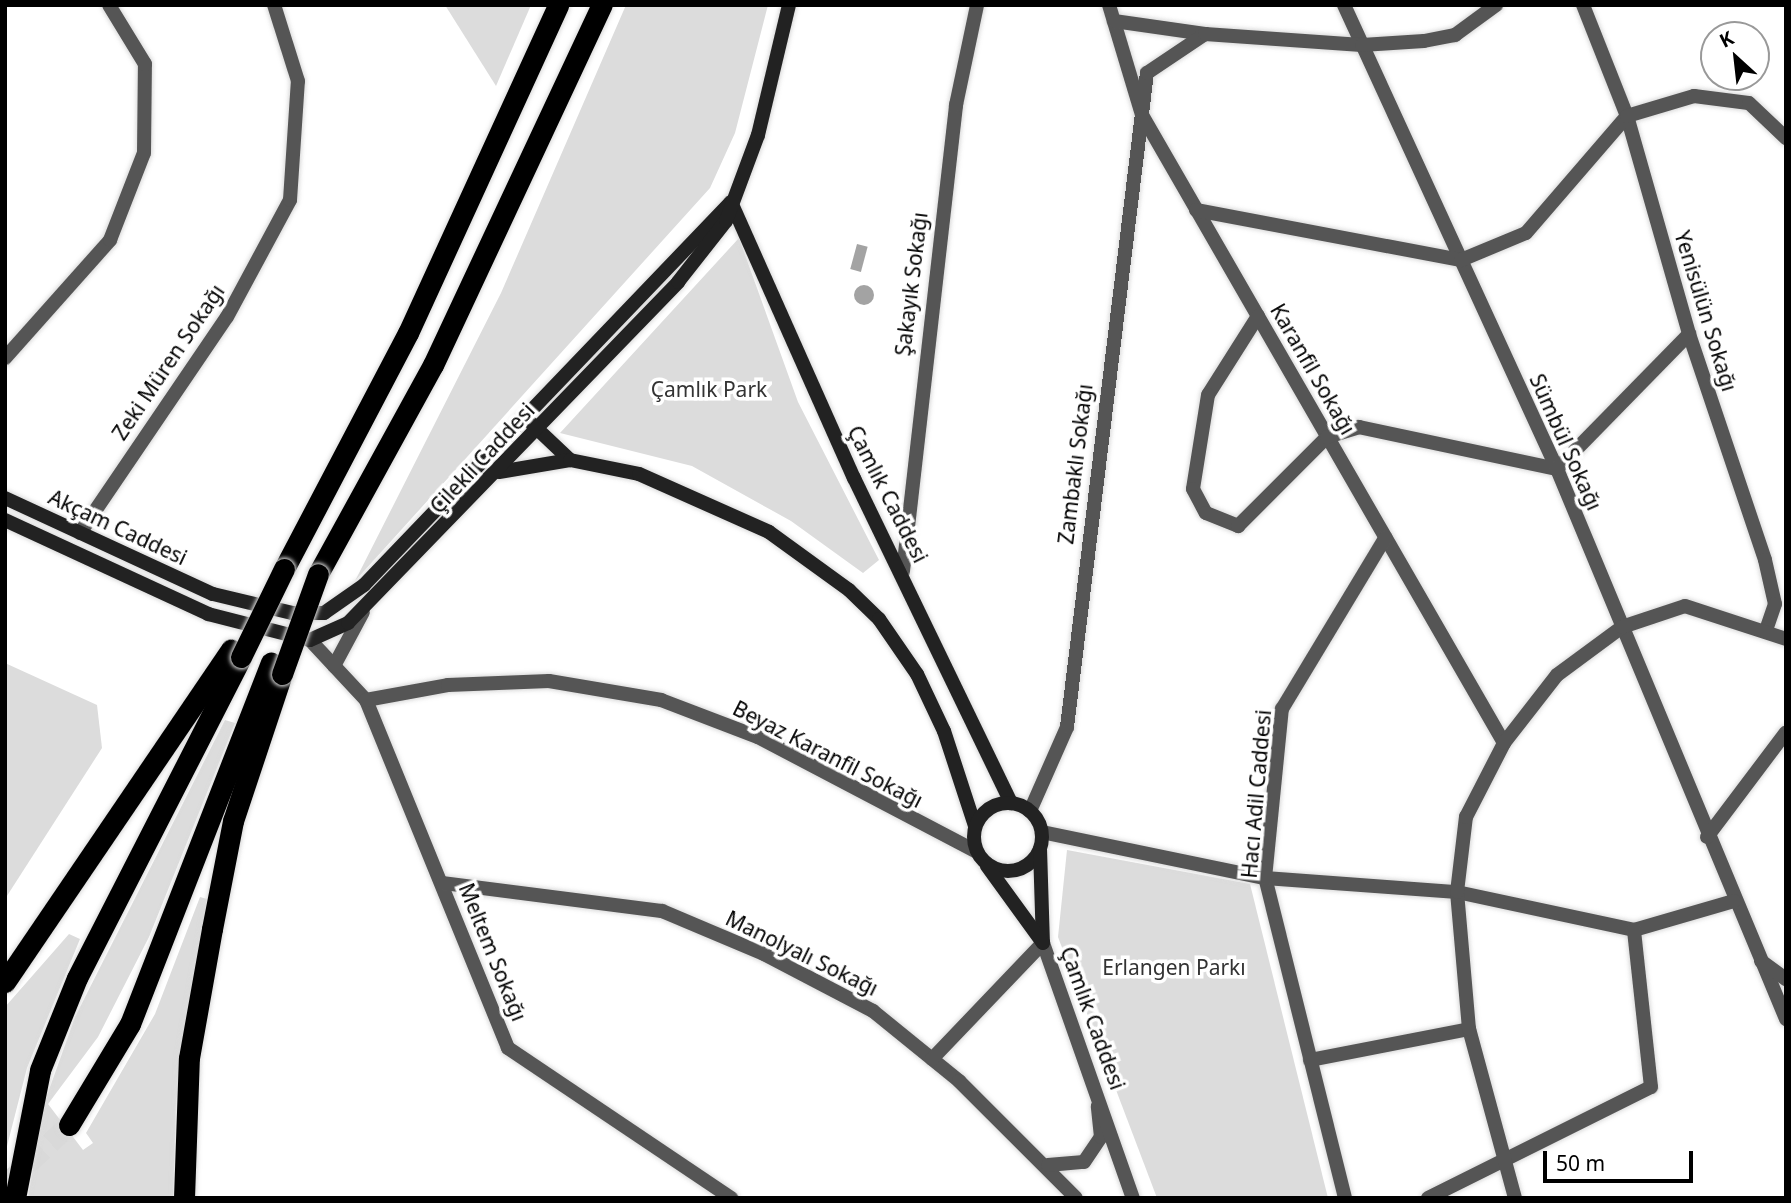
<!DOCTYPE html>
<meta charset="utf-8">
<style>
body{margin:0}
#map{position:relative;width:1791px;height:1203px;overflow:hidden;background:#fff;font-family:"Noto Sans",sans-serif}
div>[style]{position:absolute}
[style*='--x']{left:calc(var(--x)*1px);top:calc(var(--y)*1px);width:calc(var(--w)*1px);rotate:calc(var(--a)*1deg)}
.green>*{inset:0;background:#dcdcdc}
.water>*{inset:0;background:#a3a3a3;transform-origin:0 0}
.round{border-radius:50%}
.motorway-tunnel>*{height:21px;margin-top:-10.5px;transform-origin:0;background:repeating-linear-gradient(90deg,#d9d9d9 0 21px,transparent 0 31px)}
.roads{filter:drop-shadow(0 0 2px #dbdbdb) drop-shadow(0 0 2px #dbdbdb)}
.minor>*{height:14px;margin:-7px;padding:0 7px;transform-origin:7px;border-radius:7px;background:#555}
.tertiary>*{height:14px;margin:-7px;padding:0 7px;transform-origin:7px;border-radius:7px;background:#555}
.secondary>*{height:14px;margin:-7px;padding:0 7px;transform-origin:7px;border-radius:7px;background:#222}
.secondary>.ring{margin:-7px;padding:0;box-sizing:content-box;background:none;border:14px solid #222;border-radius:50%}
.motorway>*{height:21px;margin:-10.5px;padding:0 10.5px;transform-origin:10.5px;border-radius:10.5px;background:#000}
.bridges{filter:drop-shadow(0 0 2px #dbdbdb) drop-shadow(0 0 2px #dbdbdb)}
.motorway-bridge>*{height:21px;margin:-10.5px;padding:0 10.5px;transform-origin:10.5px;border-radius:10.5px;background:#000}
span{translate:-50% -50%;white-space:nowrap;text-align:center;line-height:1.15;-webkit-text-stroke:7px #fff;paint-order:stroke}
.street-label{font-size:21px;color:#000}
.park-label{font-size:21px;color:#333}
.frame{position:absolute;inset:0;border:7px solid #000;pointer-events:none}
.north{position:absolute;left:1700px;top:21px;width:70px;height:70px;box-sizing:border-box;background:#fff;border:2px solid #999;border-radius:50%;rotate:333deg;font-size:19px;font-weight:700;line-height:28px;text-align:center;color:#000}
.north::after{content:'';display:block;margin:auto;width:24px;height:32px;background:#000;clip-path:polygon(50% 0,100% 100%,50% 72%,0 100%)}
.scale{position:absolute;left:1543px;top:1151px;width:150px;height:32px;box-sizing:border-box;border:4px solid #000;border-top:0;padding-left:9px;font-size:21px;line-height:24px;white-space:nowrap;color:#000;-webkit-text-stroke:5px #fff;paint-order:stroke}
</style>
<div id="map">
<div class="green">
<div style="clip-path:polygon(445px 5px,531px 5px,496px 86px)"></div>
<div style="clip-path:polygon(626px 5px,768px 5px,735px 133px,710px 188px,355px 581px,501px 293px)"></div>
<div style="clip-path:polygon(739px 238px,798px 402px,879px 560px,863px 573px,791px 521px,692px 466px,560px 433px)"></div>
<div style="clip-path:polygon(5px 663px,97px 705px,102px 748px,5px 899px)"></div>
<div style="clip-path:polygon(225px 720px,235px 723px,149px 937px,98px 1037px,48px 1104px,83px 1150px,93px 1143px,86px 1133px,155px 1014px,200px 897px,207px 899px,176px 1101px,173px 1198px,28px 1198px,44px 1104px,75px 1017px)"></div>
<div style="clip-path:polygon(1067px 850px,1250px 884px,1328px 1198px,1157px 1198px,1058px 937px)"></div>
<div style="clip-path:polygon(69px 934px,80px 939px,27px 1068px,5px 1154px,5px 1007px)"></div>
</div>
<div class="water">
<div style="left:857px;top:244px;width:11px;height:26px;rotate:15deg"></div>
<div class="round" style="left:854px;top:285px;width:20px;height:20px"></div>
</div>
<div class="motorway-tunnel">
<div style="--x:5;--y:1185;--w:88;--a:-43.2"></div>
</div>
<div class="roads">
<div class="minor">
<div style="--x:1109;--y:5;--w:115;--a:73.3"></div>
<div style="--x:1142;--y:115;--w:725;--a:60.04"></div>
<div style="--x:1344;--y:5;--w:511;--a:65.34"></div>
<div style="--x:1557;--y:469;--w:596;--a:67.39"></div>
<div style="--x:1583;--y:5;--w:119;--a:68.4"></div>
<div style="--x:1627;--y:116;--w:227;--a:74.1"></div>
<div style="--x:1689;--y:334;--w:238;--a:71.4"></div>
<div style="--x:1765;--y:560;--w:45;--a:77.2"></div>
<div style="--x:1775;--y:604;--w:28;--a:109"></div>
<div style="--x:1114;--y:21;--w:92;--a:8.1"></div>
<div style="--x:1196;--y:210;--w:270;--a:10.7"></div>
<div style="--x:1461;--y:260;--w:70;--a:-22.6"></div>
<div style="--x:1526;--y:233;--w:155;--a:-49.2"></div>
<div style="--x:1627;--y:116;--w:70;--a:-16.6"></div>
<div style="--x:1694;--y:96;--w:55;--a:7.3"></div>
<div style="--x:1749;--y:103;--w:51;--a:43.4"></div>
<div style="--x:1258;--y:316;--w:93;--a:122.3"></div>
<div style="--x:1208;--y:395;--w:95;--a:99.1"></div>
<div style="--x:1193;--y:489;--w:27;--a:62"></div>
<div style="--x:1206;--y:513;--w:35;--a:22"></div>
<div style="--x:1238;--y:526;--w:126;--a:-45"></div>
<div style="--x:1327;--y:437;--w:34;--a:-17"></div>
<div style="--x:1359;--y:427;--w:202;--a:12"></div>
<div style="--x:1557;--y:469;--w:189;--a:-45.6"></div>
<div style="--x:5;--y:358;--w:158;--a:-48.3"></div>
<div style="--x:110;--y:240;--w:93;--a:-68.7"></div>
<div style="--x:144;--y:153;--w:89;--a:-89.4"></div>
<div style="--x:145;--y:64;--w:69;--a:-121.4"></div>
<div style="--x:80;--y:533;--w:261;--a:-55.8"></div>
<div style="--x:227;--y:317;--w:133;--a:-61.7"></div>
<div style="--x:290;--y:200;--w:119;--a:-86.2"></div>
<div style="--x:298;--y:81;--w:80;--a:-107.5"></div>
<div style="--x:903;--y:571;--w:469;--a:-83.5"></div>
<div style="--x:956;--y:105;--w:102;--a:-78.1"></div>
<div style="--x:310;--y:640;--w:82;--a:47"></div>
<div style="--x:366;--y:700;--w:376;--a:67.8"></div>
<div style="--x:508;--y:1048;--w:269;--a:33.9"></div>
<div style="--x:334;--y:666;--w:61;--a:-61.8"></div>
<div style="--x:366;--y:700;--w:83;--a:-10.4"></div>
<div style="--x:448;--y:685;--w:101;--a:-2.3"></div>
<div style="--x:549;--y:681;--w:114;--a:9.6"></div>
<div style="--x:661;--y:700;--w:104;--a:20.9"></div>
<div style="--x:758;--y:737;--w:247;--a:27.7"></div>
<div style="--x:1030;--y:811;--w:92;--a:-66.2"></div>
<div style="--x:1067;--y:727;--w:659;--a:-83.03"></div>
<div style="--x:1147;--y:73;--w:70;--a:-33.9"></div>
<div style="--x:1205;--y:34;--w:157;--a:4"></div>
<div style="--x:1362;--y:45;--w:62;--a:-3.7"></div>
<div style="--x:1424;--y:41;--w:32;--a:-11"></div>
<div style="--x:1455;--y:35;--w:51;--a:-36.2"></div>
<div style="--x:1042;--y:832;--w:228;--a:11.7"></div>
<div style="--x:1265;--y:878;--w:193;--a:4.2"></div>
<div style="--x:1457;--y:892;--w:181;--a:12.1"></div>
<div style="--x:1634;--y:930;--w:104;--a:-16.2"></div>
<div style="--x:1707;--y:837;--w:131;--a:-53"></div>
<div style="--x:443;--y:883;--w:221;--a:7.3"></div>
<div style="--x:662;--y:911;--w:111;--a:22.9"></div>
<div style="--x:764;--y:954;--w:123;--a:27.6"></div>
<div style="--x:873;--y:1011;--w:111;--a:39.1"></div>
<div style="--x:959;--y:1081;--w:165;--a:45"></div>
<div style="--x:1761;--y:961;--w:31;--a:36"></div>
<div style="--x:932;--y:1059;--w:161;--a:-46.3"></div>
<div style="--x:1310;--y:1060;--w:162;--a:-11"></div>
<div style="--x:1048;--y:1165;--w:36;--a:-5"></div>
<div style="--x:1084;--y:1162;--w:30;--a:-56"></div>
<div style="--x:1101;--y:1137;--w:31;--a:-96"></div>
<div style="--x:1345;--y:1198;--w:330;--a:-104"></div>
<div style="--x:1265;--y:878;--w:170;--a:-84.3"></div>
<div style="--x:1282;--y:709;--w:200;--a:-58.9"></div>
<div style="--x:1428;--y:1198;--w:249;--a:-26.5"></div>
<div style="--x:1651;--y:1087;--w:158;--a:-96.2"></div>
<div style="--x:1515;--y:1198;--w:175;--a:-105.2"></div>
<div style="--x:1469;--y:1029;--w:138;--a:-95"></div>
<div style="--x:1457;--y:892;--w:76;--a:-83.2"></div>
<div style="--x:1466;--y:817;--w:83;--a:-62.8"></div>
<div style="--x:1504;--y:743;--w:86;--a:-52.1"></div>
<div style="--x:1557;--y:675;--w:81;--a:-36.4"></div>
<div style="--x:1622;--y:627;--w:66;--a:-18.4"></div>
<div style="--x:1685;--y:606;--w:106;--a:18.1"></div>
</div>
<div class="tertiary">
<div style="--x:1043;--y:943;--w:270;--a:70.6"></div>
</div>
<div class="secondary">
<div style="--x:731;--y:202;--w:302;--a:66"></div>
<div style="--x:854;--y:478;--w:361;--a:64.2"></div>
<div style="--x:531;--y:423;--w:54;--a:43.5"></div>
<div style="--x:499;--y:472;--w:72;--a:-9.6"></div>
<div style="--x:570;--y:460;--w:70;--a:11.5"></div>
<div style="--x:639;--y:474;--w:142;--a:24"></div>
<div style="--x:769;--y:532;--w:99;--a:35.9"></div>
<div style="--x:849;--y:590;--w:42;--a:44"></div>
<div style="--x:879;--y:619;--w:67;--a:55.4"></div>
<div style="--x:917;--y:674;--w:63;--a:64.7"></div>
<div style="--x:944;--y:731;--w:100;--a:71.9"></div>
<div style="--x:5;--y:498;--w:229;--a:24.8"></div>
<div style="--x:213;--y:594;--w:81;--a:13.5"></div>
<div style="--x:292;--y:613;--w:32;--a:0"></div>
<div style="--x:324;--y:613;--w:49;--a:-35"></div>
<div style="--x:364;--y:585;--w:529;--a:-46.23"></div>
<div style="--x:5;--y:520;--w:224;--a:24.8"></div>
<div style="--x:208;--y:614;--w:105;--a:14.3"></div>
<div style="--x:310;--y:640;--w:42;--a:-24.1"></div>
<div style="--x:348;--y:623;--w:475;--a:-45.9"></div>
<div style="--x:678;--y:282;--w:78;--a:-51.8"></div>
<div style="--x:726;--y:221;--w:92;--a:-69.6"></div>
<div style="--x:758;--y:135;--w:134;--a:-76.6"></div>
<div class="ring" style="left:974px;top:803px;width:54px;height:54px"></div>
<div style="--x:1040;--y:849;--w:94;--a:88.2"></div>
<div style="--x:987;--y:866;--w:95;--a:54"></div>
</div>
<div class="motorway">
<div style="--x:284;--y:569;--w:267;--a:-62.3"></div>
<div style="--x:408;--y:333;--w:361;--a:-65.4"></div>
<div style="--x:318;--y:574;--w:239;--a:-61.2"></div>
<div style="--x:433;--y:365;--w:398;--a:-64.9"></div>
<div style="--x:5;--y:982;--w:402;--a:-55.8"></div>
<div style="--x:69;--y:1125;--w:118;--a:-58.9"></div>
<div style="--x:130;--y:1024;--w:388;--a:-68.7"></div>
<div style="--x:15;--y:1198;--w:130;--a:-78.9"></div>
<div style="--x:40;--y:1070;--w:99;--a:-68.1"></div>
<div style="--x:77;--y:978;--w:360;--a:-62.9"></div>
<div style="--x:184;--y:1198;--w:140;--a:-88"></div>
<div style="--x:189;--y:1058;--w:131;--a:-79.9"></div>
<div style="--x:212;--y:929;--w:110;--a:-79"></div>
<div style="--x:233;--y:821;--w:155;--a:-71.6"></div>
</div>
</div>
<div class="bridges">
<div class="motorway-bridge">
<div style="--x:241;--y:657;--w:98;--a:-64"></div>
<div style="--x:282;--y:674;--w:106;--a:-70.2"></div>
</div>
</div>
<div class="street-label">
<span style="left:911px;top:284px;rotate:-83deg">Şakayık Sokağı</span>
<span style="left:1706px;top:311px;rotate:73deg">Yenisülün Sokağı</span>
<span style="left:168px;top:362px;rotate:-56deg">Zeki Müren Sokağı</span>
<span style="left:1313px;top:369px;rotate:60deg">Karanfil Sokağı</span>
<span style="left:1566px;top:442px;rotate:66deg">Sümbül Sokağı</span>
<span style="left:482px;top:458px;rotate:-47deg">Çilekli Caddesi</span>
<span style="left:1075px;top:464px;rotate:-83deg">Zambaklı Sokağı</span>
<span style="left:888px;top:494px;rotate:63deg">Çamlık Caddesi</span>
<span style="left:118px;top:527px;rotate:25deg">Akçam Caddesi</span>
<span style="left:828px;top:754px;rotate:27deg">Beyaz Karanfil Sokağı</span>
<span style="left:1256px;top:794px;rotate:-85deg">Hacı Adil Caddesi</span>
<span style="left:493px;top:952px;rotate:68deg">Meltem Sokağı</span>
<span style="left:802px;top:953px;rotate:26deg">Manolyalı Sokağı</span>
<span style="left:1093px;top:1018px;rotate:70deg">Çamlık Caddesi</span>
</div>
<div class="park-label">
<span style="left:709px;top:389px">Çamlık Park</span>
<span style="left:1174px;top:967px">Erlangen Parkı</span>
</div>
<div class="frame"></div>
<div class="north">K</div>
<div class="scale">50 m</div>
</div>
